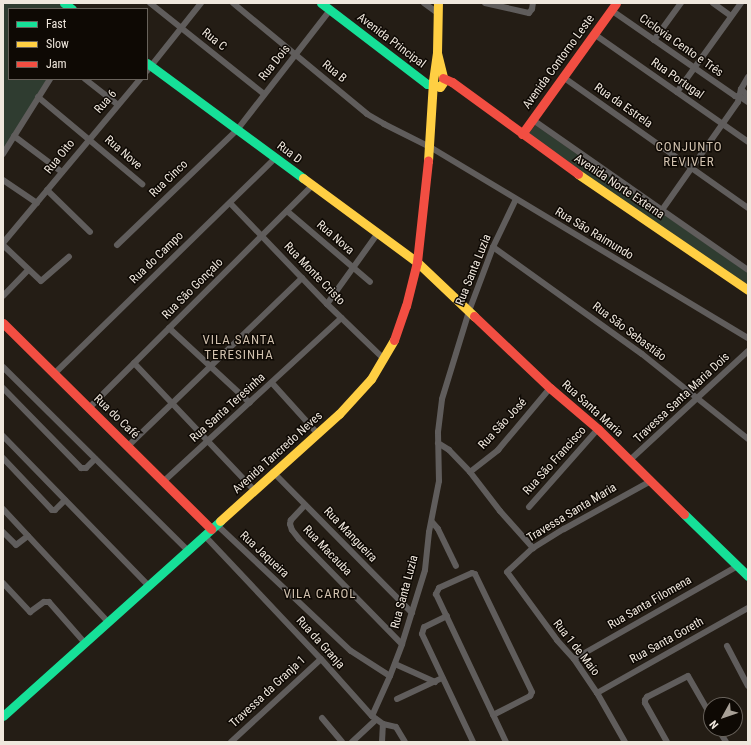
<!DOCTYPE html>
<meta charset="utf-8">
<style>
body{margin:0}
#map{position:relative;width:751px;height:745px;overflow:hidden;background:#241d15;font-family:"Roboto Condensed",sans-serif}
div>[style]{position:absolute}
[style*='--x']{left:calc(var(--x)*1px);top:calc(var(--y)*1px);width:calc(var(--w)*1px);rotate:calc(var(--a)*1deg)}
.green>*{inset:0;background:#2f3c30}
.street>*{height:6px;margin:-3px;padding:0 3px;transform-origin:3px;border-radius:3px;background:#605d5c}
.fast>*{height:9px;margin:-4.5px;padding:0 4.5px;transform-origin:4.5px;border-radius:4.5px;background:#16e098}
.slow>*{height:9px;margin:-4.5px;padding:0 4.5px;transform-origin:4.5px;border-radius:4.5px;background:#ffcf43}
.jam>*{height:9px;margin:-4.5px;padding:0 4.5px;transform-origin:4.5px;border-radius:4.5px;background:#f24e42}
span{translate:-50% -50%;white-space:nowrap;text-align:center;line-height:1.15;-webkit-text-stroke:3px #0e0904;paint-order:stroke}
.street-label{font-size:12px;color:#efe7dd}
.neighbourhood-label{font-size:13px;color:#d1c1ae;letter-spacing:1px}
.frame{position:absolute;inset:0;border:4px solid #efe7dd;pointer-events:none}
.legend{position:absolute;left:8px;top:8px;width:140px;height:72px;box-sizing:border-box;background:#0e0904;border:1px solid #68625b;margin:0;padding:5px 7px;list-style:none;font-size:12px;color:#efe7dd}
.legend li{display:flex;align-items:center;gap:8px;height:20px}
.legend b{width:20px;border:1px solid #68625b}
.north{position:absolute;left:703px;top:697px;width:40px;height:40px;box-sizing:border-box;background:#0e0904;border:1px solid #68625b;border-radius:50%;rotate:230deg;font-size:11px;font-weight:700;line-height:16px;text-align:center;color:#efe7dd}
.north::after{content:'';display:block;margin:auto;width:14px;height:18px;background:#a8a097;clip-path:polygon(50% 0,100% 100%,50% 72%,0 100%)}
</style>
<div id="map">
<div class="green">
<div style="clip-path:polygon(3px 3px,59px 3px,67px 9px,9px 9px,9px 79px,47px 79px,3px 151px)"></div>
<div style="clip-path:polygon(535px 125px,748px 273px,748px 285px,528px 135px)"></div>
</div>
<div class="street">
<div style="--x:150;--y:3;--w:146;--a:38.6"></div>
<div style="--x:233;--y:3;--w:174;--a:39.6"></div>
<div style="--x:367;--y:114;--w:20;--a:30"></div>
<div style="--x:384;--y:124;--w:51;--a:26.6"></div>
<div style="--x:430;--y:147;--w:371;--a:31"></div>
<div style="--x:424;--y:3;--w:17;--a:36"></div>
<div style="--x:485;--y:3;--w:45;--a:12.8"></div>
<div style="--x:529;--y:13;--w:5;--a:-53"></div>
<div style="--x:532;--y:9;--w:6;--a:-81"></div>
<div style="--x:713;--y:3;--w:22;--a:36"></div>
<div style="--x:611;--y:10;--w:151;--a:34.7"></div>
<div style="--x:735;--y:96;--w:7;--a:16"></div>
<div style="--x:742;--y:98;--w:7;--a:34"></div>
<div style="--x:594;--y:34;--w:188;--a:35"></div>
<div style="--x:654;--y:40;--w:46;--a:-53.9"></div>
<div style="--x:147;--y:71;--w:87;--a:-51.5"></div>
<div style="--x:563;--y:77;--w:227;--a:35.3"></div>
<div style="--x:748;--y:77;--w:14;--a:120"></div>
<div style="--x:741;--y:89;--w:10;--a:45"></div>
<div style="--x:85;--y:79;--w:42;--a:38.2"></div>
<div style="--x:677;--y:92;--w:110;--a:-54.3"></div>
<div style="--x:38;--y:97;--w:136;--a:39.9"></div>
<div style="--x:533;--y:120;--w:262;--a:34.9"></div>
<div style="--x:14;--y:136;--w:60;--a:36.9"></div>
<div style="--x:3;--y:154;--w:89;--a:-57.9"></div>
<div style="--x:3;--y:180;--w:41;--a:34.1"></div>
<div style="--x:47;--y:190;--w:60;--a:44.3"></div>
<div style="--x:230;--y:203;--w:140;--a:46.2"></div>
<div style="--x:327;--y:304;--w:79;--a:44"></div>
<div style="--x:662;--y:210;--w:132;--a:-54.9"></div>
<div style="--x:738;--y:102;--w:13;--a:-77"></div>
<div style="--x:287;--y:211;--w:109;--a:40.5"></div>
<div style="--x:3;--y:243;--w:214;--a:-50.1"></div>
<div style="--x:3;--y:245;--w:52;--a:43.5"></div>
<div style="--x:41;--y:281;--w:37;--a:-41"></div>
<div style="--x:117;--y:245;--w:166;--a:-43.8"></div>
<div style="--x:237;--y:130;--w:152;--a:-52.2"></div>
<div style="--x:493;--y:247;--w:183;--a:35.7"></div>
<div style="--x:642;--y:354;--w:136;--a:38.7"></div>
<div style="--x:3;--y:296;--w:36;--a:-46"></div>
<div style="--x:327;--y:304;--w:87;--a:-54.3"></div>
<div style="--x:169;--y:328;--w:110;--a:42.8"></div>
<div style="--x:134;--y:363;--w:175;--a:46.6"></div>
<div style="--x:3;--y:367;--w:260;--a:44.8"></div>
<div style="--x:54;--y:374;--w:309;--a:-44.3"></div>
<div style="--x:272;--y:383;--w:67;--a:48"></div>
<div style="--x:3;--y:388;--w:112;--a:45.7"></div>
<div style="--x:81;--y:468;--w:5;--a:0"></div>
<div style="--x:86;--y:468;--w:13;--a:-45"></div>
<div style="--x:89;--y:408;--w:315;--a:-44.9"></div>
<div style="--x:3;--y:436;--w:208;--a:45.8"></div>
<div style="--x:438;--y:443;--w:13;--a:32"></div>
<div style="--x:449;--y:450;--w:30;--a:46"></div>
<div style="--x:470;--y:472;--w:49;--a:52.4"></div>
<div style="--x:500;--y:511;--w:50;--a:48.3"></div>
<div style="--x:128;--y:446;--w:242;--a:-44"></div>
<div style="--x:3;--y:458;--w:71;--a:46.7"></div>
<div style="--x:52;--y:510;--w:3;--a:0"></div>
<div style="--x:55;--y:510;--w:14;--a:-45"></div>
<div style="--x:630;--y:460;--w:161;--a:-42.7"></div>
<div style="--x:273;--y:472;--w:198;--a:45.4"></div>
<div style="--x:470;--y:472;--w:36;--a:-38"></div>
<div style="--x:498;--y:450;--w:81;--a:-50"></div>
<div style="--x:164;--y:481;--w:241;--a:-42.6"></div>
<div style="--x:305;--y:505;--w:21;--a:133"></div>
<div style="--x:291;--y:520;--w:4;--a:104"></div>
<div style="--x:290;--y:524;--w:6;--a:72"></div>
<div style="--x:292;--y:530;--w:11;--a:52"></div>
<div style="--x:299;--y:539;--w:147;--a:45.6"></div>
<div style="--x:529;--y:507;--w:104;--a:-48.5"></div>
<div style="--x:3;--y:509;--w:153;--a:47.1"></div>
<div style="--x:432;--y:522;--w:9;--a:49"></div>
<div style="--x:438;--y:529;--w:41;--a:64.1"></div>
<div style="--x:216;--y:524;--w:185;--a:43.3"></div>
<div style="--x:351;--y:651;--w:46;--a:32.7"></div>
<div style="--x:3;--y:532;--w:18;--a:45"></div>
<div style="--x:16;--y:545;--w:15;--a:-37"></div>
<div style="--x:204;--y:535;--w:170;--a:46.7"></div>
<div style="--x:321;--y:659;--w:76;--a:48.2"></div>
<div style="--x:372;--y:716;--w:14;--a:36"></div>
<div style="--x:383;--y:724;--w:13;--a:13"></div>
<div style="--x:396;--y:727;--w:17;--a:59"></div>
<div style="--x:3;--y:583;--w:40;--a:47"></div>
<div style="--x:30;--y:612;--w:17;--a:-36"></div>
<div style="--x:44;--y:602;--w:5;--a:0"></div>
<div style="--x:49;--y:602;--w:53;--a:48.8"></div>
<div style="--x:447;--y:616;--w:25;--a:154"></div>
<div style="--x:424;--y:627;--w:7;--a:106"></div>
<div style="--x:422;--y:634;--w:119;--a:64.7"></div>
<div style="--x:727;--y:646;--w:45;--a:62.3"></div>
<div style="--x:574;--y:659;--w:189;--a:-29.6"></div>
<div style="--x:395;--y:664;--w:44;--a:24.2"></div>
<div style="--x:597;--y:693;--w:173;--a:-29.4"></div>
<div style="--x:397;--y:699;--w:50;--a:-25"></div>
<div style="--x:493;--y:715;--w:42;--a:-27.2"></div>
<div style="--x:530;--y:696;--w:4;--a:-63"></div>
<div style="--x:532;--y:692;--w:131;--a:-115.8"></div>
<div style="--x:475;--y:574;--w:3;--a:-162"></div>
<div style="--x:472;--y:573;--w:36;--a:156"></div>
<div style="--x:439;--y:588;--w:7;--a:117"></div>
<div style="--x:436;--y:594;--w:164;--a:64.7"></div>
<div style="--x:372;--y:716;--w:44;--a:-65.8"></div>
<div style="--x:390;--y:676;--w:34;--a:-69"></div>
<div style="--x:402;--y:644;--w:77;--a:-72.7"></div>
<div style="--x:425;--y:570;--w:38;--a:-84"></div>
<div style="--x:429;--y:532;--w:52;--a:-78.9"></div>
<div style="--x:439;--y:481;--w:49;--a:-91.2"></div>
<div style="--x:438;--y:432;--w:33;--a:-83"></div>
<div style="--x:442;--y:399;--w:92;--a:-72.9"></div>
<div style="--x:469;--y:311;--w:68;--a:-69.4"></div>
<div style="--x:493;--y:247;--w:53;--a:-64.4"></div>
<div style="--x:322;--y:718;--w:31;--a:50"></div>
<div style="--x:718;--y:729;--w:15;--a:58"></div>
<div style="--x:231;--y:742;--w:122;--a:-42.7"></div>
<div style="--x:352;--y:742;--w:33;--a:-43"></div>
<div style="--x:382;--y:742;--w:18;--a:-87"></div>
<div style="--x:625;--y:742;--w:56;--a:-119.7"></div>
<div style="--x:597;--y:693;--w:41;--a:-124.1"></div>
<div style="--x:574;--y:659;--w:25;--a:-132"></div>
<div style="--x:557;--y:640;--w:84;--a:-126.3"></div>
<div style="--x:507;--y:572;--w:35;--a:-43"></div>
<div style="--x:533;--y:548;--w:36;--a:-32"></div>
<div style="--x:564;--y:529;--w:99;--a:-28.9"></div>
<div style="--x:667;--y:742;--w:45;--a:-119.4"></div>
<div style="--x:645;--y:703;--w:3;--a:-90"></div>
<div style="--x:645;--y:700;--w:4;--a:-56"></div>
<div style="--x:647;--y:697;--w:46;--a:-27.1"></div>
<div style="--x:688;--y:676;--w:46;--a:60.1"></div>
</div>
<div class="fast">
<div style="--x:64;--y:3;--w:10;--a:37"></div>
<div style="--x:321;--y:3;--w:133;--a:37.4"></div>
<div style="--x:427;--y:84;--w:7;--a:0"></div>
<div style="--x:147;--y:63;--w:194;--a:36.4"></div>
<div style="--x:684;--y:514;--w:89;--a:44.1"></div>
<div style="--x:3;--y:716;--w:292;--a:-41.9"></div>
</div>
<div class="slow">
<div style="--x:434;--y:85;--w:6;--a:18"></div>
<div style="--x:440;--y:87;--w:7;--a:-56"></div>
<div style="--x:444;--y:81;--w:29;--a:-104"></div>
<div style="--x:437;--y:53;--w:50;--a:-88.9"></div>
<div style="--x:428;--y:161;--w:80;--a:-86.4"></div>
<div style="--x:433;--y:81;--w:28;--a:-82"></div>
<div style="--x:578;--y:174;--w:206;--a:34.3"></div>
<div style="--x:303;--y:178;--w:142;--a:36.4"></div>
<div style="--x:417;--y:262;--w:79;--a:43.5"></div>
<div style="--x:220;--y:521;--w:160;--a:-42"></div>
<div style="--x:339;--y:414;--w:47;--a:-47.6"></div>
<div style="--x:371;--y:379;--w:45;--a:-59.5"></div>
</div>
<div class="jam">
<div style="--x:443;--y:78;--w:10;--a:24"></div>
<div style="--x:452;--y:82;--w:156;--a:36.1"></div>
<div style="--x:522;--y:134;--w:161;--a:-54.3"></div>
<div style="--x:474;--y:316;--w:105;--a:43.5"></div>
<div style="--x:550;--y:388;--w:63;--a:40.5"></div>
<div style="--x:598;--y:429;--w:121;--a:44.7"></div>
<div style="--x:3;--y:323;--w:293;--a:44.7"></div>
<div style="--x:394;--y:340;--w:36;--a:-71"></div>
<div style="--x:406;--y:306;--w:45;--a:-76"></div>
<div style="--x:417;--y:262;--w:102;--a:-83.8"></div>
</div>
<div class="street-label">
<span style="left:214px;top:40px;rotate:39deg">Rua C</span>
<span style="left:391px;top:41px;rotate:37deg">Avenida Principal</span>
<span style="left:681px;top:46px;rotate:35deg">Ciclovia Cento e Três</span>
<span style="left:559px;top:62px;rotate:-54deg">Avenida Contorno Leste</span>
<span style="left:275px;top:63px;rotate:-51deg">Rua Dois</span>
<span style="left:334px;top:72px;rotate:39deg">Rua B</span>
<span style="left:677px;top:79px;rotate:35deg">Rua Portugal</span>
<span style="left:106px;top:102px;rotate:-49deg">Rua 6</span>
<span style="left:623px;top:106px;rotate:35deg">Rua da Estrela</span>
<span style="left:123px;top:153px;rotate:41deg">Rua Nove</span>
<span style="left:289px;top:153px;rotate:37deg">Rua D</span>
<span style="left:60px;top:157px;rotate:-51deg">Rua Oito</span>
<span style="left:169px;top:179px;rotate:-44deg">Rua Cinco</span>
<span style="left:619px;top:187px;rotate:34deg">Avenida Norte Externa</span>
<span style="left:594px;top:234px;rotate:31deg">Rua São Raimundo</span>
<span style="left:335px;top:238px;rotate:41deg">Rua Nova</span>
<span style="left:157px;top:258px;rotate:-44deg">Rua do Campo</span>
<span style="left:474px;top:270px;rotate:-68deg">Rua Santa Luzia</span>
<span style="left:314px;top:274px;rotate:46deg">Rua Monte Cristo</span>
<span style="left:193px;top:289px;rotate:-45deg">Rua São Gonçalo</span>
<span style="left:629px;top:332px;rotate:37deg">Rua São Sebastião</span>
<span style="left:682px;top:398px;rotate:-43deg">Travessa Santa Maria Dois</span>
<span style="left:228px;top:408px;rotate:-42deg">Rua Santa Teresinha</span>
<span style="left:592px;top:409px;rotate:42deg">Rua Santa Maria</span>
<span style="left:116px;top:417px;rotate:44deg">Rua do Café</span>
<span style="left:503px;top:424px;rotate:-47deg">Rua São José</span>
<span style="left:278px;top:453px;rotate:-42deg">Avenida Tancredo Neves</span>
<span style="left:555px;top:461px;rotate:-48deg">Rua São Francisco</span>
<span style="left:572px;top:513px;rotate:-31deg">Travessa Santa Maria</span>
<span style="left:350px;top:535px;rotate:46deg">Rua Mangueira</span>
<span style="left:327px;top:551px;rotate:46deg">Rua Macauba</span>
<span style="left:264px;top:555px;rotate:43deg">Rua Jaqueira</span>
<span style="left:405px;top:592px;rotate:-75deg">Rua Santa Luzia</span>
<span style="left:650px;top:603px;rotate:-30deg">Rua Santa Filomena</span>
<span style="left:667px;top:641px;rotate:-29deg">Rua Santa Goreth</span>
<span style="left:320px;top:643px;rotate:48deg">Rua da Granja</span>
<span style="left:576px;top:648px;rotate:52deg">Rua 1 de Maio</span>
<span style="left:268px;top:692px;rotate:-43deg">Travessa da Granja 1</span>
</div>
<div class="neighbourhood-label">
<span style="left:689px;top:155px">CONJUNTO<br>REVIVER</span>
<span style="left:239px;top:348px">VILA SANTA<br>TERESINHA</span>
<span style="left:320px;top:594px">VILA CAROL</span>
</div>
<div class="frame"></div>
<ul class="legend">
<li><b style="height:5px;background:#16e098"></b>Fast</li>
<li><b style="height:5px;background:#ffcf43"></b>Slow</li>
<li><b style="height:5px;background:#f24e42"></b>Jam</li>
</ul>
<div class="north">N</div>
</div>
